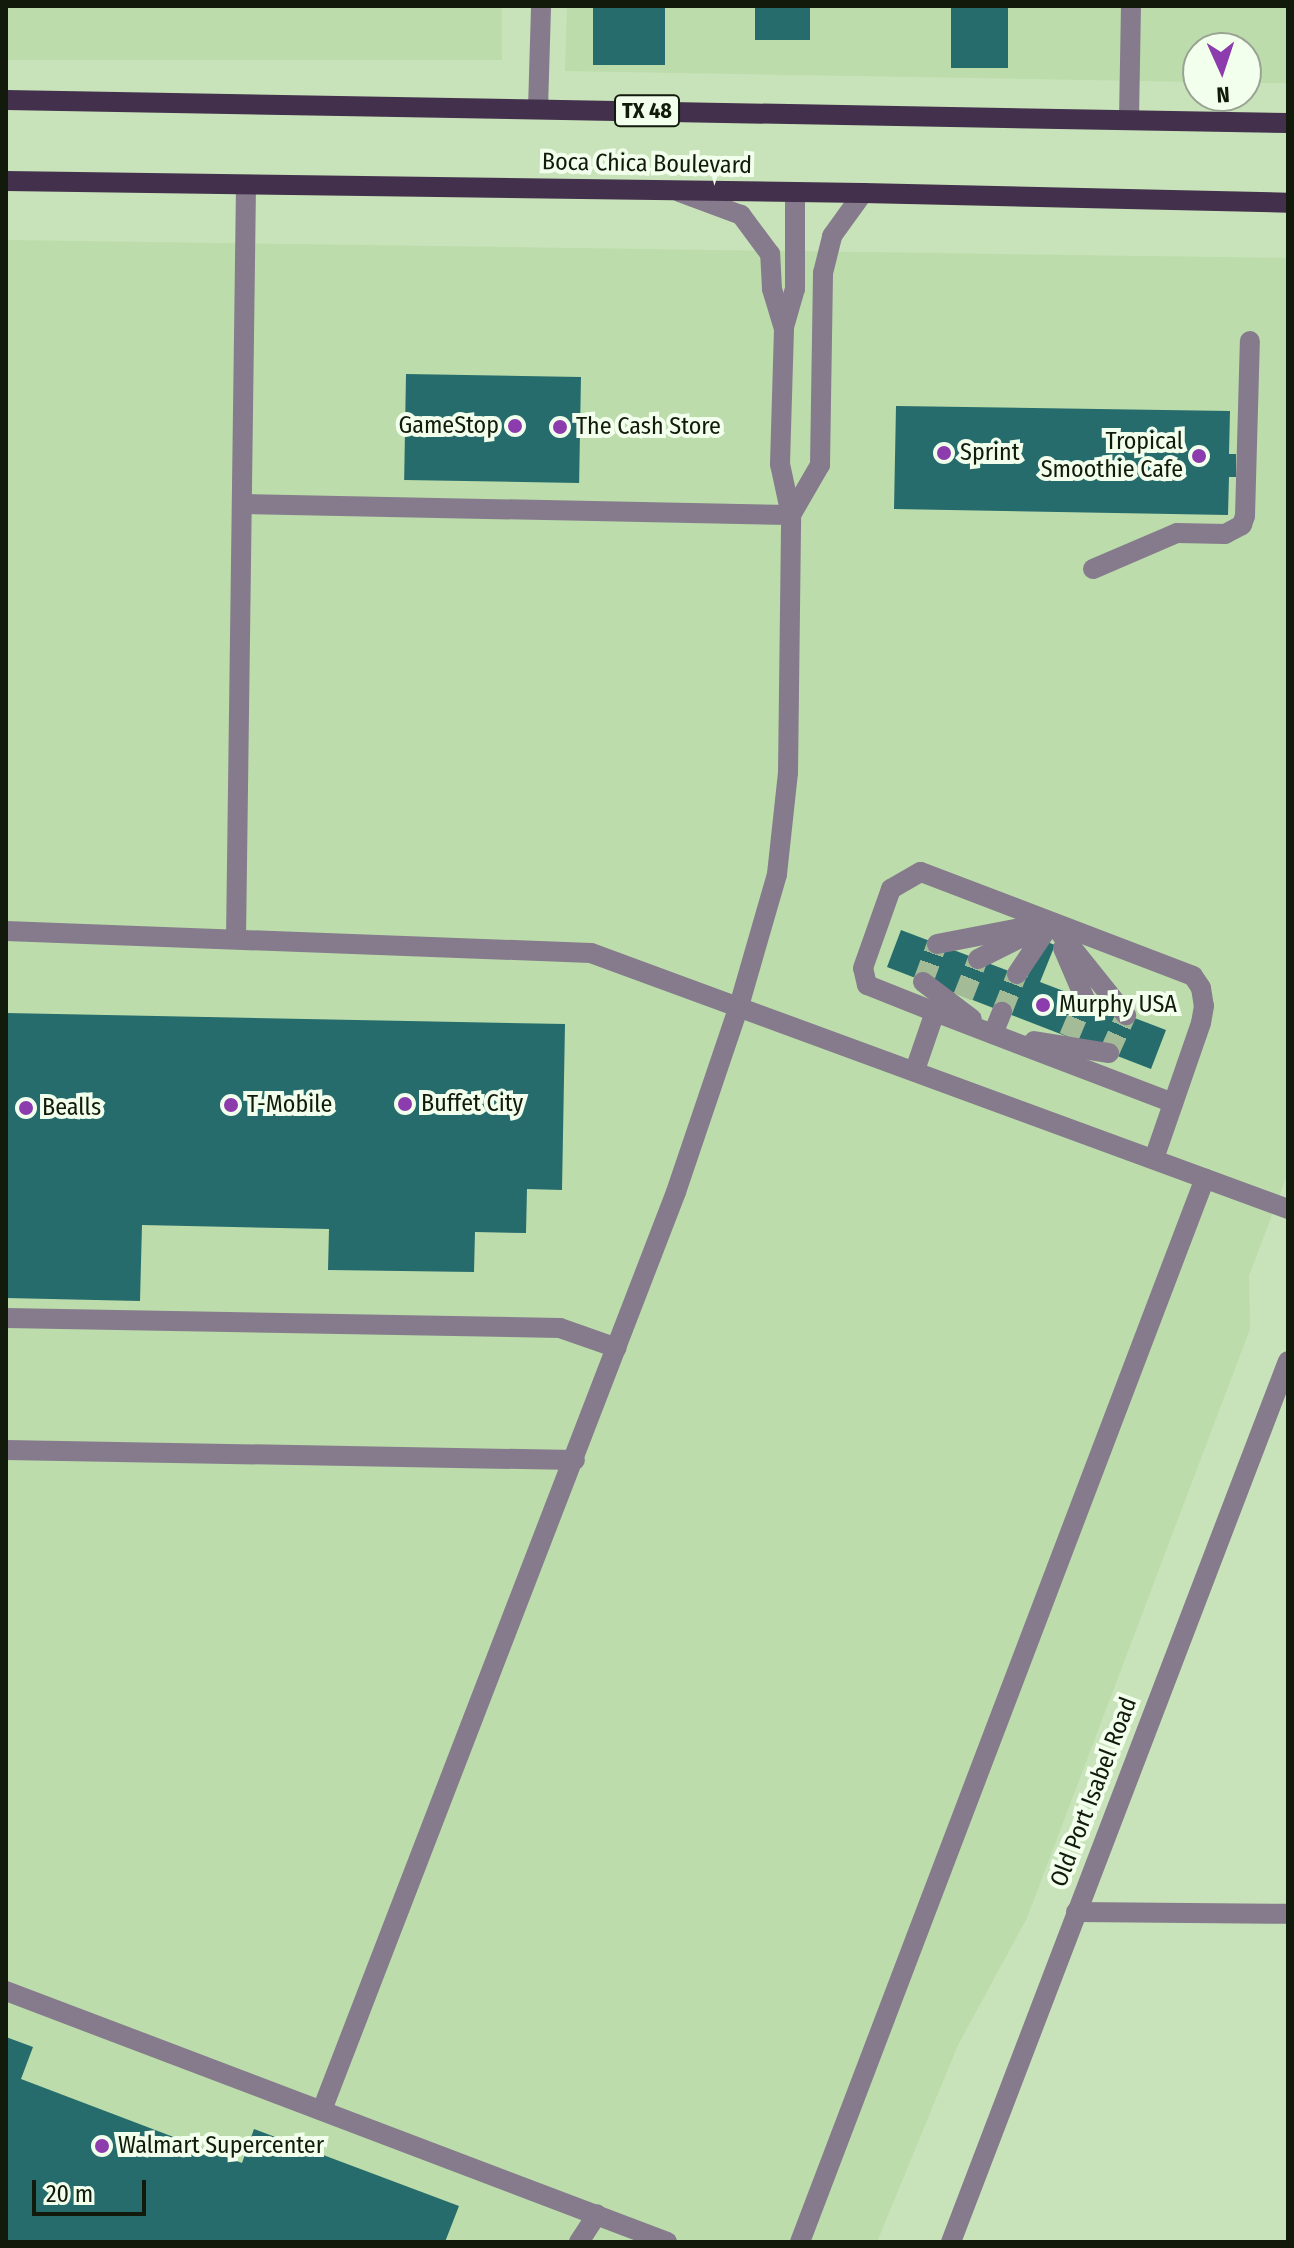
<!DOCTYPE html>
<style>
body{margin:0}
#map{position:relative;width:1294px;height:2248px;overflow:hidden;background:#c8e3b9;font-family:"Fira Sans Condensed",sans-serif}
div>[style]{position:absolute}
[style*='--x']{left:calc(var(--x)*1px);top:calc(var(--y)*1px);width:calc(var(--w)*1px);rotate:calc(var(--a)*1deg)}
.built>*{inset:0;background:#bcdcab;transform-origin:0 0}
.building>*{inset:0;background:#276c6c;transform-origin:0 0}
.minor-tunnel>*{height:20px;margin-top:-10px;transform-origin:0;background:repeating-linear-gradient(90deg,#a3bb96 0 20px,transparent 0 30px)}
.minor>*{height:20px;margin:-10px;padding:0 10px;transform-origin:10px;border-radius:10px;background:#867b8c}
.major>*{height:20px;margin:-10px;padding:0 10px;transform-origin:10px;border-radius:10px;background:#43304c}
.dots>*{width:22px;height:22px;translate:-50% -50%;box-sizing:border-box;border:4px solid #f3ffed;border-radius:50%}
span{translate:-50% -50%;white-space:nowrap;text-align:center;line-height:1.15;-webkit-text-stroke:8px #f3ffed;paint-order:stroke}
.shield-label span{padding:2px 6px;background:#f3ffed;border:2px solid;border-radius:6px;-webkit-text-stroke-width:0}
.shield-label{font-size:22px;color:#111a0b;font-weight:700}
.street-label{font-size:24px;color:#111a0b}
.poi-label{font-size:24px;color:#111a0b}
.right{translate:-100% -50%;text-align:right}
.left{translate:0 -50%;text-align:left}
.frame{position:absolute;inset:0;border:8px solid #111a0b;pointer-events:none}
.north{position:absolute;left:1182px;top:32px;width:80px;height:80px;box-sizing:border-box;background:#f3ffed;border:2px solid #99a393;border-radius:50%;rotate:177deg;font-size:22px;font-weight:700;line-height:32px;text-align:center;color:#111a0b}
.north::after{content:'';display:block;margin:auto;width:28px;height:36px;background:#8c3cad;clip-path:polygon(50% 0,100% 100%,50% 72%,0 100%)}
.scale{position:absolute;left:32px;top:2180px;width:114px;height:36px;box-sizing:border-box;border:4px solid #111a0b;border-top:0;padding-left:10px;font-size:24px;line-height:28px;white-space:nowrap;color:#111a0b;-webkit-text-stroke:6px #f3ffed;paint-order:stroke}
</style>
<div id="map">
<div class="built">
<div style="left:6px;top:6px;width:496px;height:54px"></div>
<div style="clip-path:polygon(567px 6px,1288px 6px,1288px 83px,1246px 83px,1246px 48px,1198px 48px,1198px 82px,565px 71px)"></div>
<div style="clip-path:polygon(6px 240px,1288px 258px,1288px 1173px,1249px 1276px,1250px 1329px,1027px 1918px,958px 2045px,877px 2242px,6px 2242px)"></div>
</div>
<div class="building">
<div style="left:593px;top:6px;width:72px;height:59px"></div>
<div style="left:755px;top:6px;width:55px;height:34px"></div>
<div style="left:951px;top:6px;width:57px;height:62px"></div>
<div style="left:406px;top:374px;width:175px;height:106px;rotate:1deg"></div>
<div style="clip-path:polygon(896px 406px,1230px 411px,1229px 454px,1236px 454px,1236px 477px,1229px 477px,1228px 515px,894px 509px)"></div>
<div style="clip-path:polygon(901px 930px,1027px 978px,1042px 940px,1055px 945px,1040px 982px,1166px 1030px,1151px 1069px,887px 967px)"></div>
<div style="clip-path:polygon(6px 1013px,565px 1024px,562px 1190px,527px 1189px,526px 1233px,475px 1232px,474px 1272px,328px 1270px,329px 1229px,142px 1225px,140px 1301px,6px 1298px)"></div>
<div style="clip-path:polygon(6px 2037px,33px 2047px,21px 2079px,242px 2163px,254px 2129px,459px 2206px,445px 2242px,6px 2242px)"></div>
</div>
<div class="minor-tunnel">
<div style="--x:923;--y:982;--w:40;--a:-69.8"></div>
<div style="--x:963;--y:997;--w:41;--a:-68.5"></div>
<div style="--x:1002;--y:1012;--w:41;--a:-68.5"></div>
<div style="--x:1069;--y:1037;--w:41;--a:-67.2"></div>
<div style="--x:1109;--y:1053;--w:42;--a:-65.9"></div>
</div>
<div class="minor">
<div style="--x:538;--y:109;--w:103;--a:-88.3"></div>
<div style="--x:1129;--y:120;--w:114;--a:-89"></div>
<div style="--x:784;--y:327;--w:40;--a:-74"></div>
<div style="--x:795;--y:289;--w:96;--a:-90"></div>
<div style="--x:242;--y:504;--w:549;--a:1.15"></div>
<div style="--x:791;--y:515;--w:58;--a:-59.9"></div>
<div style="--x:820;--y:465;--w:192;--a:-89.1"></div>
<div style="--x:823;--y:273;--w:38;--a:-76"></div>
<div style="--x:832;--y:236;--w:53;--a:-54.2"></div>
<div style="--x:1093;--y:569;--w:91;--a:-23.2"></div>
<div style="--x:1177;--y:533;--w:48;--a:1.2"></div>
<div style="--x:1225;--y:534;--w:19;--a:-28"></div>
<div style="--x:1242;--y:525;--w:9;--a:-72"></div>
<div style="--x:1245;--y:516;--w:175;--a:-88.4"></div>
<div style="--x:1053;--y:924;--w:117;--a:51.3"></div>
<div style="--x:6;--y:931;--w:585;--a:2.15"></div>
<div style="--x:591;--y:953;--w:743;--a:20.17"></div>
<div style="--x:236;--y:939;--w:754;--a:-89.24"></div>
<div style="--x:937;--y:944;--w:116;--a:-10.9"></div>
<div style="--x:1063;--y:948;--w:56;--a:66.7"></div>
<div style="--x:978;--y:959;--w:58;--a:-26.6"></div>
<div style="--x:1017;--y:974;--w:58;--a:-56.3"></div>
<div style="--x:923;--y:982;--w:61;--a:37.1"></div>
<div style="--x:935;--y:1012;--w:255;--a:20.9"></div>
<div style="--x:993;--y:1034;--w:24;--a:-68"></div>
<div style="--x:1034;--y:1041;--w:76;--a:9.1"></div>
<div style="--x:915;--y:1070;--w:61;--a:-71"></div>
<div style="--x:935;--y:1012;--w:73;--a:-158.3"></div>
<div style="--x:867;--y:985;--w:17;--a:-103"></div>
<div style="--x:863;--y:968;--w:84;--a:-70.5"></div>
<div style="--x:891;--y:889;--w:34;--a:-30"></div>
<div style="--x:921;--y:872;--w:291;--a:20.9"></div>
<div style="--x:1193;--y:976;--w:14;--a:56"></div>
<div style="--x:1201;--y:988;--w:18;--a:81"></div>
<div style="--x:1204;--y:1006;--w:17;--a:100"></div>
<div style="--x:1201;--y:1023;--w:144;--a:109.1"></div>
<div style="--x:6;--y:1318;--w:554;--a:1.03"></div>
<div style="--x:560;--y:1328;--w:60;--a:19.3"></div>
<div style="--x:6;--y:1450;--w:569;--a:1.01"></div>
<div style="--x:1076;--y:1912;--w:212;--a:0.5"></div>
<div style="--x:6;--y:1991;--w:707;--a:20.79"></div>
<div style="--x:322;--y:2110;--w:984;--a:-68.91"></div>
<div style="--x:676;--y:1192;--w:196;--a:-71.3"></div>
<div style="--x:739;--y:1006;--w:137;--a:-73.9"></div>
<div style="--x:777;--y:874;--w:102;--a:-83.8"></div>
<div style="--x:788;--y:773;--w:258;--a:-89.3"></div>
<div style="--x:791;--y:515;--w:52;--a:-102.2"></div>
<div style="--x:780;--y:464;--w:135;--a:-88.3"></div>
<div style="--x:784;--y:329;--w:42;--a:-106.7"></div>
<div style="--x:772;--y:289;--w:35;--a:-93"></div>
<div style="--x:770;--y:254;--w:49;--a:-126.6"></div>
<div style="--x:741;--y:215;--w:66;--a:-159.6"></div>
<div style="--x:579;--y:2242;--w:33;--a:-57"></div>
<div style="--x:800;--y:2242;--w:1138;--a:-69.16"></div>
<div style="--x:951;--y:2242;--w:943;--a:-69.07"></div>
</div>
<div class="major">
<div style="--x:6;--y:100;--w:1282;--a:1.03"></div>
<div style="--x:6;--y:181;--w:857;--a:0.8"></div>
<div style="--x:863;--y:193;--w:425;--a:1.3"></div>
</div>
<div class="dots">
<div style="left:515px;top:426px;background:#8c3cad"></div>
<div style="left:560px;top:427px;background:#8c3cad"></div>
<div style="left:944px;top:453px;background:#8c3cad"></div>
<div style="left:1199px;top:456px;background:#8c3cad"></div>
<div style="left:1043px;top:1005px;background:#8c3cad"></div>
<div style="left:405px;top:1104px;background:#8c3cad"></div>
<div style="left:231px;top:1105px;background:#8c3cad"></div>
<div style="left:26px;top:1108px;background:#8c3cad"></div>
<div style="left:102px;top:2146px;background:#8c3cad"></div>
</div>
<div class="shield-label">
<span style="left:647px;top:111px">TX 48</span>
</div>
<div class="street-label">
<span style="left:647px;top:164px;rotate:1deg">Boca Chica Boulevard</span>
<span style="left:1094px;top:1792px;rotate:-69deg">Old Port Isabel Road</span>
</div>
<div class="poi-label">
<span class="right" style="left:499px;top:426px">GameStop</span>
<span class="left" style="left:576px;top:427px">The Cash Store</span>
<span class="right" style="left:1183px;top:456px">Tropical<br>Smoothie Cafe</span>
<span class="left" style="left:960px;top:453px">Sprint</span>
<span class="left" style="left:1059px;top:1005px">Murphy USA</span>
<span class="left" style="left:421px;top:1104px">Buffet City</span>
<span class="left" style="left:247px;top:1105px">T-Mobile</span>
<span class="left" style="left:42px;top:1108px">Bealls</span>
<span class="left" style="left:118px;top:2146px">Walmart Supercenter</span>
</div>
<div class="frame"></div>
<div class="north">N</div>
<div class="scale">20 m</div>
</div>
